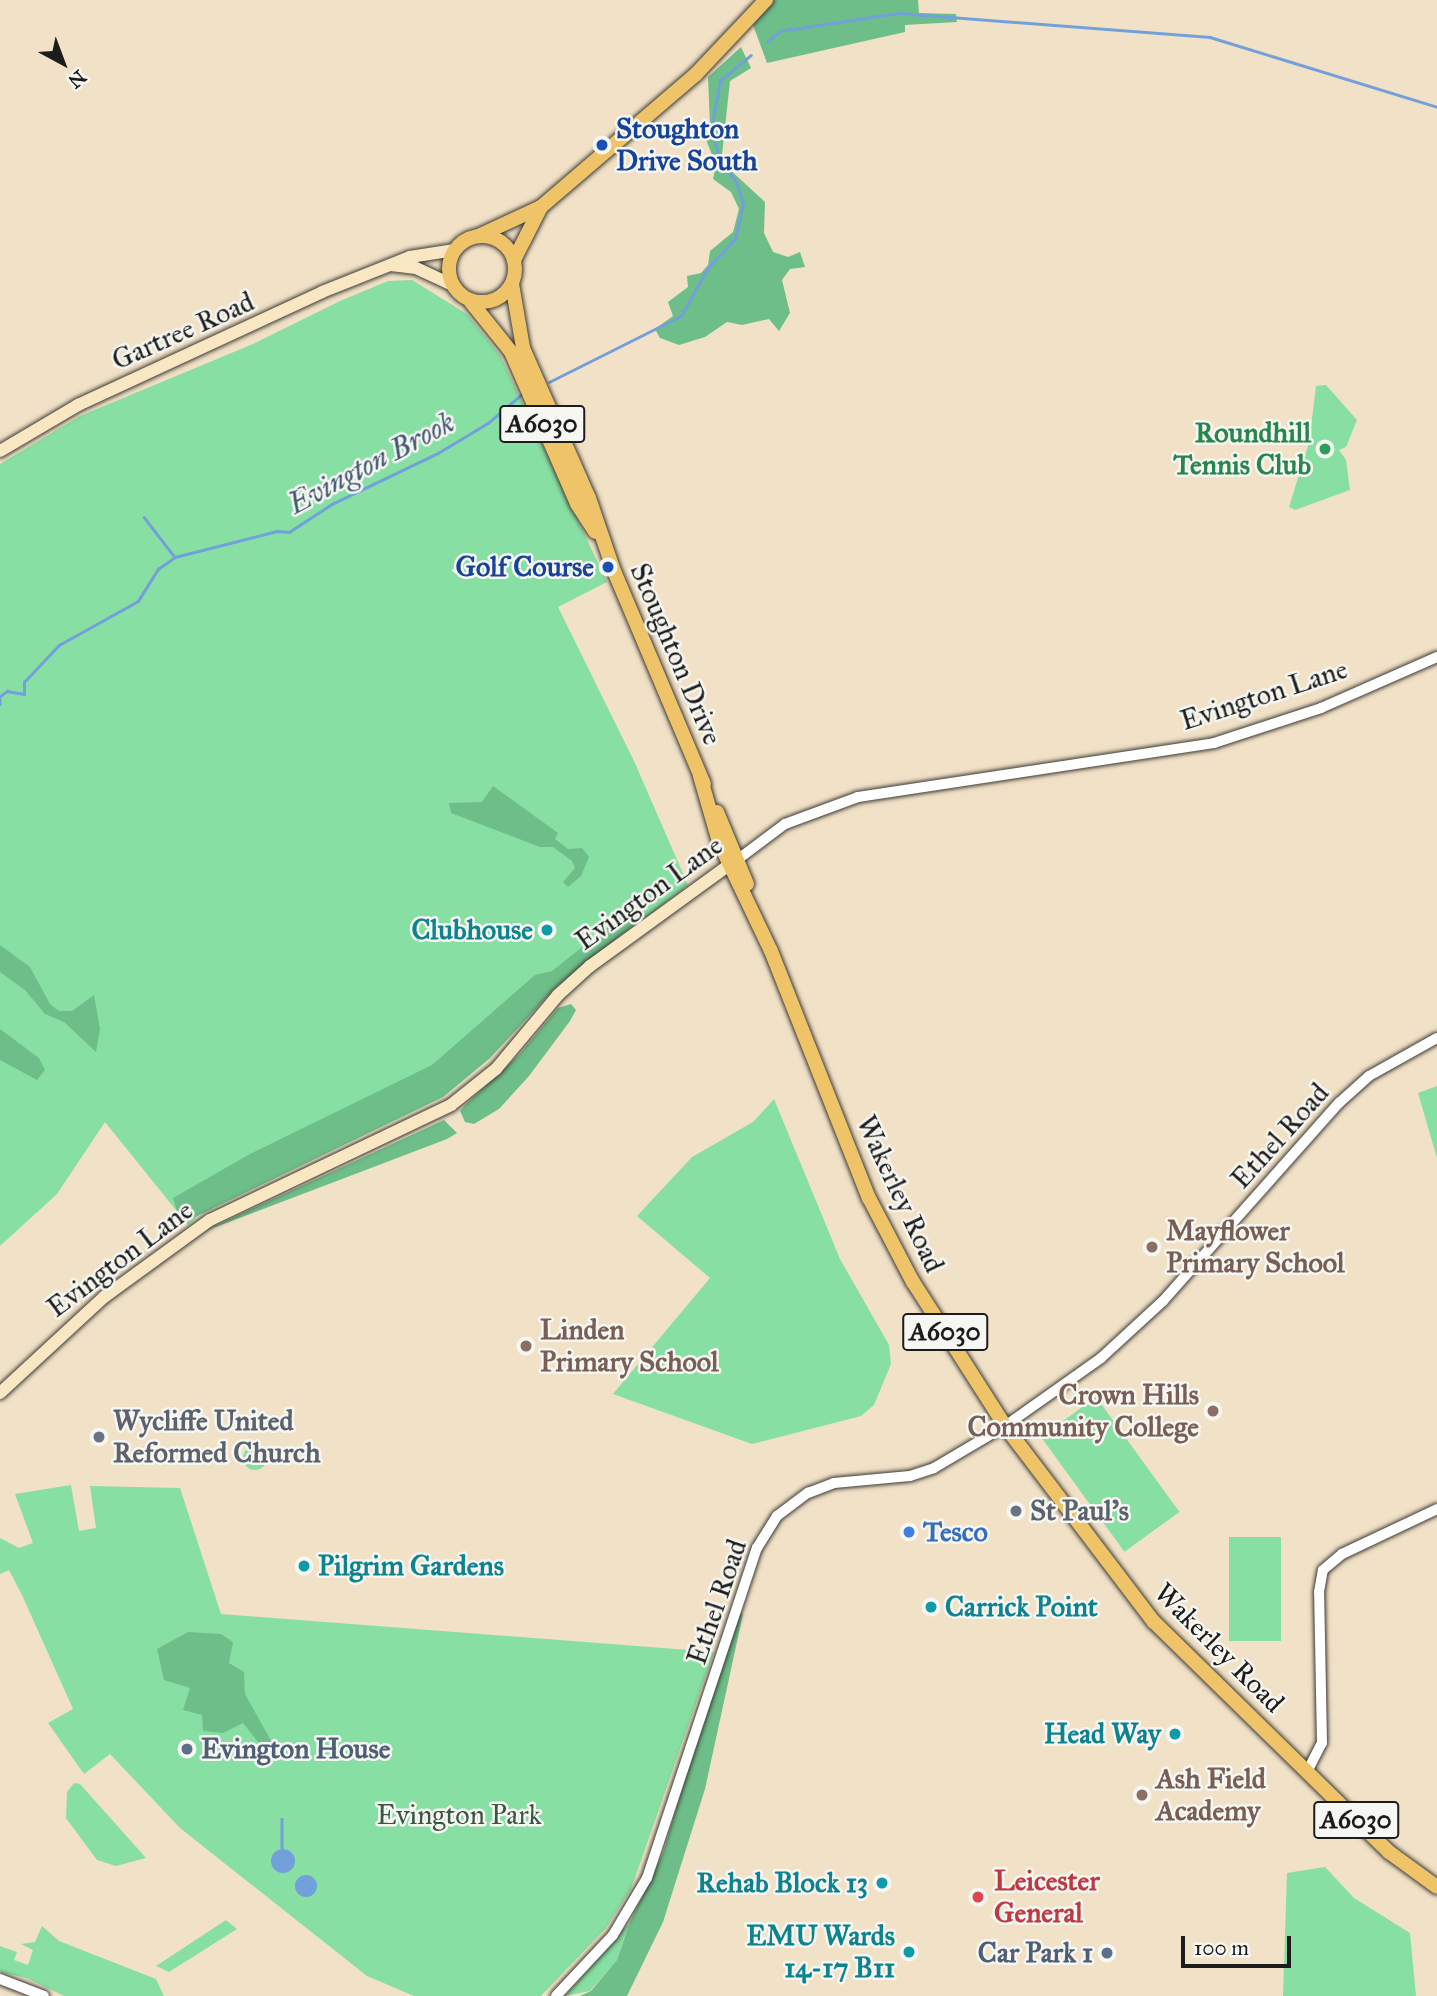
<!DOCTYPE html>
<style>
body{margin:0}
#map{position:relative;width:1437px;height:1996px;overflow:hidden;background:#f1e1c6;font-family:"IM FELL Great Primer",serif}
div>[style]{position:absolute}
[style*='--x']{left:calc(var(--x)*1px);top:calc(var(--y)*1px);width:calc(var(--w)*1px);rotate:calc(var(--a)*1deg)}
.green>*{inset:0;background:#88dfa3;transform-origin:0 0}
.round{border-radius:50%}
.forest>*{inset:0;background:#6ebe89}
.water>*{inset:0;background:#72a0db}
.stream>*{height:2.5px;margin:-1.25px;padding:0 1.25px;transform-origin:1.25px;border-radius:1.25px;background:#72a0db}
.roads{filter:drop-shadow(0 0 2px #3c3a36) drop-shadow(0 0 2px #3c3a36)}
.tertiary>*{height:10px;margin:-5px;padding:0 5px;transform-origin:5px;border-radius:5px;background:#fff}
.secondary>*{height:12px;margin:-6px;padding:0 6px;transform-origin:6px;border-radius:6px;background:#f9e7c3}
.trunk>*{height:14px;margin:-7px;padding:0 7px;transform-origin:7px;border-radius:7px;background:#efc469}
.trunk>.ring{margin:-7px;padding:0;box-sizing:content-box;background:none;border:14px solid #efc469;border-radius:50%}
.dots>*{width:19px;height:19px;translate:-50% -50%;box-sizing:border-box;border:4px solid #f6f6f2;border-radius:50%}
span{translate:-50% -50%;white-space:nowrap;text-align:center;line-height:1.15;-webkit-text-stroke:5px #f6f6f2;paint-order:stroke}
.shield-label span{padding:2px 5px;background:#f6f6f2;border:2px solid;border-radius:5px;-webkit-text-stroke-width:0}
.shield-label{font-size:26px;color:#1c1c1c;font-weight:700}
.transit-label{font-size:28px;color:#164399;font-weight:700}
.left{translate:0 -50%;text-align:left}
.right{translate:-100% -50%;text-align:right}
.street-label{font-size:28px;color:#1c1c1c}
.leisure-label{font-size:28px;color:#27864d;font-weight:700}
.culture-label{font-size:28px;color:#0d838f;font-weight:700}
.education-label{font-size:28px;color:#785e54;font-weight:700}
.worship-label{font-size:28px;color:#5b616d;font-weight:700}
.shop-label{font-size:28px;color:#366cbe;font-weight:700}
.service-label{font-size:28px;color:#4e5e75;font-weight:700}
.park-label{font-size:28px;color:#3c5644}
.health-label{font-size:28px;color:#be3a42;font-weight:700}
.water-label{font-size:30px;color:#435772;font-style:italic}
.north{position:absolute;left:28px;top:28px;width:70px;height:70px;-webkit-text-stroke:5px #f6f6f2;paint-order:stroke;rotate:139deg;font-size:19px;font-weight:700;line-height:28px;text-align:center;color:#1c1c1c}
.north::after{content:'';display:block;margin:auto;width:24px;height:32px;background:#1c1c1c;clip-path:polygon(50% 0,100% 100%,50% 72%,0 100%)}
.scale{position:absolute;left:1181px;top:1936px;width:110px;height:32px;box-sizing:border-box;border:4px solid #1c1c1c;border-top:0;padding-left:9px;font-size:21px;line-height:24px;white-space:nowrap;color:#1c1c1c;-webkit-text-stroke:5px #f6f6f2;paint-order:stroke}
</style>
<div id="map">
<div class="green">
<div style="clip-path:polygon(412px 280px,467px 314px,500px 355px,607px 582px,558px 607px,634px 761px,688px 885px,556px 987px,490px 1058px,443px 1097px,204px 1210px,188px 1225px,105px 1122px,57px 1194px,0 1246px,0 464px,80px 416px,253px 344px,340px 301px,388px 281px)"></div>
<div style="clip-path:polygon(1326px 385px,1357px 420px,1346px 447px,1339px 450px,1346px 460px,1350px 490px,1295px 510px,1289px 507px,1309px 443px,1316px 386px)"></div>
<div style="clip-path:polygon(1437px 1086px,1437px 1158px,1418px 1093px)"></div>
<div style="clip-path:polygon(774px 1099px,840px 1259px,889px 1345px,891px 1364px,874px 1405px,861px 1416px,752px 1444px,613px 1394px,710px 1278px,637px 1216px,692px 1157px,753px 1122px)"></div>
<div style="left:1096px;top:1397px;width:142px;height:68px;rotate:54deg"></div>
<div class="round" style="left:243px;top:1446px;width:24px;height:24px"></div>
<div style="clip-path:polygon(71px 1485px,79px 1531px,96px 1528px,90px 1486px,180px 1488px,221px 1614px,714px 1652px,631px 1889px,606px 1928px,541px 1996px,414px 1996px,367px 1976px,180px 1828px,110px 1754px,84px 1774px,48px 1723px,73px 1709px,22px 1595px,9px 1570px,0 1574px,0 1538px,19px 1548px,33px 1543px,15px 1494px)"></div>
<div style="left:1229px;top:1537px;width:52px;height:104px"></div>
<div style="clip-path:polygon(74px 1783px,80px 1784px,146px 1858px,116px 1866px,97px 1860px,66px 1818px,67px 1792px)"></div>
<div style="clip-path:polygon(1325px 1867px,1354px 1898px,1410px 1933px,1416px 1996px,1283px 1996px,1287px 1873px)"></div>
<div style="clip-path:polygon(226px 1920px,237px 1929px,169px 1972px,156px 1966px)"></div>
<div style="clip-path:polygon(630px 1922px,617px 1960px,606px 1973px,590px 1991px,565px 1996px)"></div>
<div style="clip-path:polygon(42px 1926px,59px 1941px,156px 1979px,164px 1996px,64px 1996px,26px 1978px,0 1972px,0 1946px,17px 1952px,14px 1960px,28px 1965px,33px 1950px,21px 1944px,35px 1942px)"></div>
</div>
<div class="forest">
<div style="clip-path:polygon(774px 0,918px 0,919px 13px,956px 14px,957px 22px,905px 25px,905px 32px,767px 63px,753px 25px)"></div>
<div style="clip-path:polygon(741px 47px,751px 68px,730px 81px,722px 155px,728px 168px,765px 202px,764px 233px,773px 252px,788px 257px,800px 252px,805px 267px,790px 269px,782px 280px,790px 313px,779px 331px,769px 319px,742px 325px,727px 322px,705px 337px,679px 345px,660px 338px,655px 329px,673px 316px,668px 302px,688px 287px,687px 276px,701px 273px,708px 265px,710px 251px,733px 232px,739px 209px,731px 192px,713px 179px,716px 165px,705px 137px,710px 125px,708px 77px)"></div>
<div style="clip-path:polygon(493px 786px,558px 833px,555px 839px,568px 849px,582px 848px,589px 857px,581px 876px,568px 887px,563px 882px,575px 868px,572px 861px,553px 847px,540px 847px,451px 813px,449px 803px,482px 802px)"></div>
<div style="clip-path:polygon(633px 907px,634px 924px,556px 987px,490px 1058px,443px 1097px,189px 1220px,179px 1219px,173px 1198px,250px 1154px,432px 1065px,535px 975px,552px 971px)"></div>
<div style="clip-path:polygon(0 945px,30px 967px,50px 1004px,59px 1011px,72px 1011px,94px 995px,100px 1029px,96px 1052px,64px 1022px,45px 1014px,25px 990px,0 972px)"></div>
<div style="clip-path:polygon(571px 1004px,576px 1010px,570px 1021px,529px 1076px,499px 1109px,474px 1124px,465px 1122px,460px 1111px,465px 1105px,518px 1056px,558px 1008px)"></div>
<div style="clip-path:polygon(0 1029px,39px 1058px,45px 1070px,37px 1080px,0 1060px)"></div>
<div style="clip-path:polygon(444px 1120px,457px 1133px,447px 1139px,200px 1233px)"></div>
<div style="clip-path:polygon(735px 1612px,743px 1614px,705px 1789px,663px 1922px,627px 1996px,580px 1996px,591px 1991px,617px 1960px,630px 1922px,663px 1853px)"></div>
<div style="clip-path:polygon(188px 1632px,221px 1634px,233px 1642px,229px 1663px,244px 1672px,245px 1694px,279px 1755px,269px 1756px,243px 1723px,223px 1733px,203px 1731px,202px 1715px,183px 1710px,190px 1688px,164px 1680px,157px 1649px)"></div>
</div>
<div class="water">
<div class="round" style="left:271px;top:1849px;width:24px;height:24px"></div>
<div class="round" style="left:295px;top:1875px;width:22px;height:22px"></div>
</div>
<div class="stream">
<div style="--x:767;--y:42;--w:17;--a:-40"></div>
<div style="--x:780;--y:31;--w:119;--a:-8.7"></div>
<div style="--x:898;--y:13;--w:313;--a:4.4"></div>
<div style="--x:1210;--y:37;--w:238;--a:17.1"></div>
<div style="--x:549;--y:382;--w:148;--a:-26.6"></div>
<div style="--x:681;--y:316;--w:54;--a:-61"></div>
<div style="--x:707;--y:269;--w:41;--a:-47"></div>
<div style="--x:735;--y:239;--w:36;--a:-77"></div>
<div style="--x:743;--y:204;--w:23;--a:-108"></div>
<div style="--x:736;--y:182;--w:26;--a:-127"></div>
<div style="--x:720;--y:161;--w:32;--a:-106"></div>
<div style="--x:711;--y:130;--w:50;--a:-79.6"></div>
<div style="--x:720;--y:81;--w:40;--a:-40"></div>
<div style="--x:144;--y:517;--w:49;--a:52.4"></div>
<div style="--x:0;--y:696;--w:9;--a:-36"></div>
<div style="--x:7;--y:691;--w:17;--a:10"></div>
<div style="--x:24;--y:694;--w:12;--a:-90"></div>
<div style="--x:24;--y:682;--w:51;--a:-46.6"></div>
<div style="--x:59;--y:645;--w:90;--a:-29.1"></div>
<div style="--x:138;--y:601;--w:38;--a:-58"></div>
<div style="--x:158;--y:569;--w:21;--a:-35"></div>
<div style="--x:175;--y:557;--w:105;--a:-14.3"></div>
<div style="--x:277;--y:531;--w:12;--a:5"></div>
<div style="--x:289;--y:532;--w:51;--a:-33.1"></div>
<div style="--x:332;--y:504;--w:118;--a:-25.7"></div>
<div style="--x:438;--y:453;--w:58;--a:-31"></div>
<div style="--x:488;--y:423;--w:45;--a:-40.5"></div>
<div style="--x:0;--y:699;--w:5;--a:90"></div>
<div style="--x:282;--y:1819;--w:29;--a:90"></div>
</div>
<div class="roads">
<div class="tertiary">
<div style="--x:733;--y:863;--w:65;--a:-36.9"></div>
<div style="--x:785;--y:824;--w:78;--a:-20.3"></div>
<div style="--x:858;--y:797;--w:360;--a:-8.6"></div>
<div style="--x:1214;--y:743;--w:113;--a:-18.1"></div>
<div style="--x:1321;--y:708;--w:127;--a:-23.7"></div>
<div style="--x:1308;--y:1770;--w:30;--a:-63"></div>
<div style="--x:1322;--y:1743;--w:151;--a:-91.1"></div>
<div style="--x:1319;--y:1592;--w:22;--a:-80"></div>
<div style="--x:1323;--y:1570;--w:25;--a:-40"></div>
<div style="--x:1342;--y:1554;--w:105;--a:-25.3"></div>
<div style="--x:0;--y:1979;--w:47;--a:21.1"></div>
<div style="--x:556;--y:1996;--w:83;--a:-46.9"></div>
<div style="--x:613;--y:1935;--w:66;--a:-59.2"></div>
<div style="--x:647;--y:1878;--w:348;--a:-71.6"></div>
<div style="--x:757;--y:1548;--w:38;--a:-58"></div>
<div style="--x:777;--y:1516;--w:39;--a:-37"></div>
<div style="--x:808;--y:1493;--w:28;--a:-21"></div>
<div style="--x:834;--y:1483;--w:76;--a:-5.3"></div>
<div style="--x:910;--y:1476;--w:25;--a:-18"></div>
<div style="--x:934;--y:1468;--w:82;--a:-30.6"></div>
<div style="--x:1005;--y:1426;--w:118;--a:-35.3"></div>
<div style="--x:1101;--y:1358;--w:84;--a:-42.6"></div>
<div style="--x:1163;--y:1301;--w:265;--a:-48.4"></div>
<div style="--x:1339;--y:1103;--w:40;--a:-42"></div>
<div style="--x:1369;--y:1076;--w:78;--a:-29.2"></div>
</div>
<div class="secondary">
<div style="--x:391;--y:265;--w:25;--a:7"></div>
<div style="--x:416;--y:268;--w:40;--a:25"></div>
<div style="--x:0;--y:451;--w:91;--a:-30.5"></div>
<div style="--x:78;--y:405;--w:269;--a:-24.8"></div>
<div style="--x:322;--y:292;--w:95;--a:-21.7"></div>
<div style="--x:410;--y:257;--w:45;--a:-9"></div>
<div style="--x:0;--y:1393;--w:142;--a:-42.7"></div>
<div style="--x:104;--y:1297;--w:131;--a:-36"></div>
<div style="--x:210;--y:1220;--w:267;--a:-25.5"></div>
<div style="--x:451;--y:1105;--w:58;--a:-38.7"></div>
<div style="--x:496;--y:1069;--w:97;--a:-50"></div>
<div style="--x:558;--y:995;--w:43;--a:-42.2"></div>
<div style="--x:590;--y:966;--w:172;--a:-36"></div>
</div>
<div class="trunk">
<div class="ring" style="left:449px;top:236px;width:52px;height:52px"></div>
<div style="--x:478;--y:236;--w:69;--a:-24.7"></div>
<div style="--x:541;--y:207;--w:204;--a:-40.6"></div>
<div style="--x:696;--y:74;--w:102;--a:-46.6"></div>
<div style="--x:514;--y:260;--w:59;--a:-63"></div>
<div style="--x:512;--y:284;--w:65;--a:80.2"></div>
<div style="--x:523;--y:348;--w:164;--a:66.3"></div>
<div style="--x:589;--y:498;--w:77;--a:71.1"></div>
<div style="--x:614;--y:571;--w:231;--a:67.1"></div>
<div style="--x:471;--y:302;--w:64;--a:51.3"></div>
<div style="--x:511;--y:352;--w:166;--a:66.5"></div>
<div style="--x:577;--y:504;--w:33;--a:57"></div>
<div style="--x:700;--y:776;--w:69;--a:73.9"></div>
<div style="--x:719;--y:842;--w:121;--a:64.5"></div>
<div style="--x:771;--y:951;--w:266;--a:68.4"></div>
<div style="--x:869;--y:1198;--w:95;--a:62.4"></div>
<div style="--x:913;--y:1282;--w:171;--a:57.4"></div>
<div style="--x:1005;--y:1426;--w:246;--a:52.8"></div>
<div style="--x:1154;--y:1622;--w:329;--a:44.4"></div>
<div style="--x:1389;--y:1852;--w:59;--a:36.1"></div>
<div style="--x:717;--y:812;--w:78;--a:67.4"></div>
</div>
</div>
<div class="dots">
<div style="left:602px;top:145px;background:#1a4fb4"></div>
<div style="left:1325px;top:449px;background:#2e9e5b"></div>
<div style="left:608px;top:567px;background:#1a4fb4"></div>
<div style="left:547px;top:930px;background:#0f9aa8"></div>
<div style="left:1152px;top:1247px;background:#8d6e63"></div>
<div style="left:526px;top:1346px;background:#8d6e63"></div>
<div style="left:1213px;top:1411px;background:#8d6e63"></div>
<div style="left:99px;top:1437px;background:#6b7280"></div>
<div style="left:1016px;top:1511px;background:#6b7280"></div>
<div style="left:909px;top:1532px;background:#3f7fe0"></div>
<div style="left:304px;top:1566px;background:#0f9aa8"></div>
<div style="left:931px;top:1607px;background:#0f9aa8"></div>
<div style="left:1175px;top:1734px;background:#0f9aa8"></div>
<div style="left:187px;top:1749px;background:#5c6f8a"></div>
<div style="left:1142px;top:1795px;background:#8d6e63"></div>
<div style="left:882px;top:1883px;background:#0f9aa8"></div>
<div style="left:978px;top:1897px;background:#e0444e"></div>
<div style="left:909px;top:1952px;background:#0f9aa8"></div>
<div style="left:1107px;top:1953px;background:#5c6f8a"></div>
</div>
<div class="shield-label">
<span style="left:542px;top:424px">A6030</span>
<span style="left:945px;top:1332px">A6030</span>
<span style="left:1356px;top:1820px">A6030</span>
</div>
<div class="transit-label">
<span class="left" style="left:616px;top:145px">Stoughton<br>Drive South</span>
<span class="right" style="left:594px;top:567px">Golf Course</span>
</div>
<div class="street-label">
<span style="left:183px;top:331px;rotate:-24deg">Gartree Road</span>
<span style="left:676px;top:654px;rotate:67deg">Stoughton Drive</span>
<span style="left:1264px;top:695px;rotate:-18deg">Evington Lane</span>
<span style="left:649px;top:893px;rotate:-36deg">Evington Lane</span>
<span style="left:1280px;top:1136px;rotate:-48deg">Ethel Road</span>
<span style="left:900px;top:1194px;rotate:65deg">Wakerley Road</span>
<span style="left:120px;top:1259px;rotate:-37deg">Evington Lane</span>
<span style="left:717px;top:1602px;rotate:-71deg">Ethel Road</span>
<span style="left:1219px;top:1648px;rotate:45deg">Wakerley Road</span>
</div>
<div class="leisure-label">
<span class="right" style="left:1311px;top:449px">Roundhill<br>Tennis Club</span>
</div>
<div class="culture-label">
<span class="right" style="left:533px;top:930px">Clubhouse</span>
<span class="left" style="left:318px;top:1566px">Pilgrim Gardens</span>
<span class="left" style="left:945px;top:1607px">Carrick Point</span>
<span class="right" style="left:1161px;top:1734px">Head Way</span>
<span class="right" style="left:868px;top:1883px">Rehab Block 13</span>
<span class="right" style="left:895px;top:1952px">EMU Wards<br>14-17 B11</span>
</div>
<div class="education-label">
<span class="left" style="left:1166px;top:1247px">Mayflower<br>Primary School</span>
<span class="left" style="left:540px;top:1346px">Linden<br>Primary School</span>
<span class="right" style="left:1199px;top:1411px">Crown Hills<br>Community College</span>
<span class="left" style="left:1156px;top:1795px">Ash Field<br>Academy</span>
</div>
<div class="worship-label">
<span class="left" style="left:113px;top:1437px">Wycliffe United<br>Reformed Church</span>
<span class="left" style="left:1030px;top:1511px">St Paul's</span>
</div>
<div class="shop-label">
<span class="left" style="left:923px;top:1532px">Tesco</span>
</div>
<div class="service-label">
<span class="left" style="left:201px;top:1749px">Evington House</span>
<span class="right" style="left:1093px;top:1953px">Car Park 1</span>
</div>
<div class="park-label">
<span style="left:459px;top:1815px">Evington Park</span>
</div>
<div class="health-label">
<span class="left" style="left:994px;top:1897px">Leicester<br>General</span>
</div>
<div class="water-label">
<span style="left:371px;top:463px;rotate:-28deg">Evington Brook</span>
</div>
<div class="north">N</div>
<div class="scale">100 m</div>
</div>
